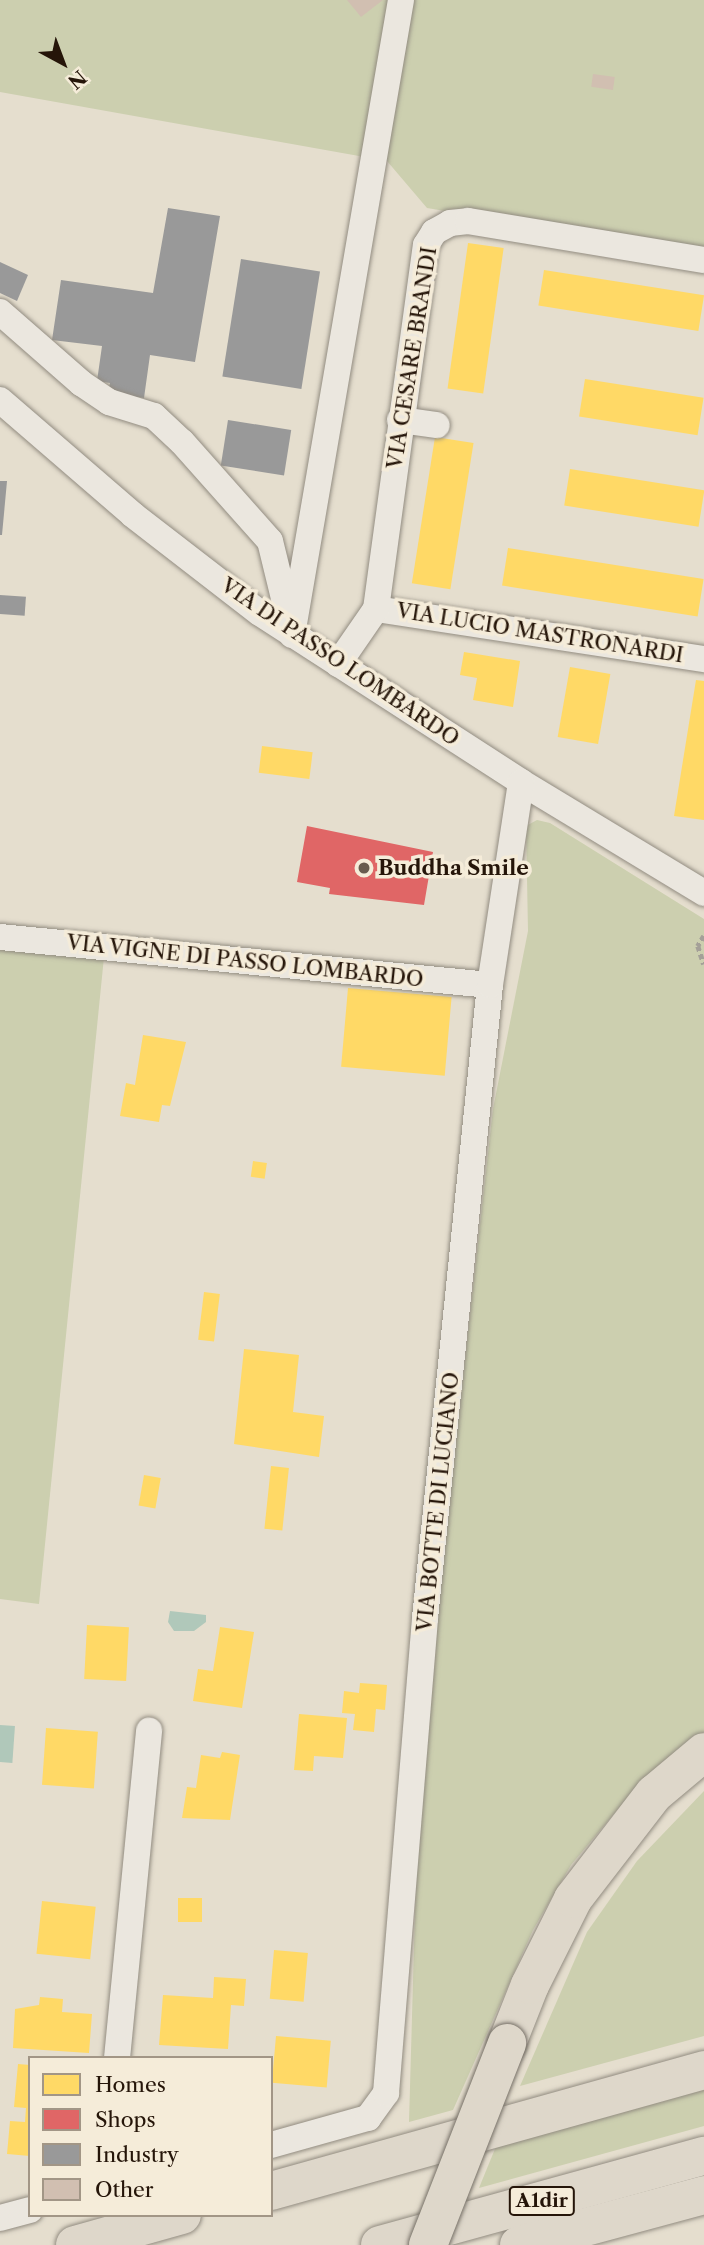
<!DOCTYPE html>
<style>
body{margin:0}
#map{position:relative;width:704px;height:2245px;overflow:hidden;background:#e5dece;font-family:"Libre Caslon Text",serif}
div>[style]{position:absolute}
[style*='--x']{left:calc(var(--x)*1px);top:calc(var(--y)*1px);width:calc(var(--w)*1px);rotate:calc(var(--a)*1deg)}
.green>*{inset:0;background:#cccfaf}
.water>*{inset:0;background:#b0c8ba;transform-origin:0 0}
.homes>*{inset:0;background:#ffd966;transform-origin:0 0}
.shops>*{inset:0;background:#e06666}
.industry>*{inset:0;background:#999;transform-origin:0 0}
.building>*{inset:0;background:#d1bfb1;transform-origin:0 0}
.path>*{height:4.5px;margin-top:-2.25px;transform-origin:0;background:repeating-linear-gradient(90deg,#a4a098 0 5px,transparent 0 8.5px)}
.roads{filter:drop-shadow(0 0 2px #928c81) drop-shadow(0 0 2px #928c81)}
.minor>*{height:26px;margin:-13px;padding:0 13px;transform-origin:13px;border-radius:13px;background:#ebe7df}
.highway>*{height:38px;margin:-19px;padding:0 19px;transform-origin:19px;border-radius:19px;background:#ded7ca}
.bridges{filter:drop-shadow(0 0 2px #767067) drop-shadow(0 0 2px #767067)}
.highway-bridge>*{height:38px;margin:-19px;padding:0 19px;transform-origin:19px;border-radius:19px;background:#ded7ca}
.dots>*{width:19px;height:19px;translate:-50% -50%;box-sizing:border-box;border:4px solid #f5ecd9;border-radius:50%}
span{translate:-50% -50%;white-space:nowrap;text-align:center;line-height:1.15;-webkit-text-stroke:7px #f5ecd9;paint-order:stroke}
.shield-label span{padding:2px 5px;background:#f5ecd9;border:2px solid;border-radius:5px;-webkit-text-stroke-width:0}
.shield-label{font-size:19px;color:#251509;font-weight:700}
.street-label{font-size:21px;color:#251509}
.poi-label{font-size:21px;color:#251509;font-weight:700}
.left{translate:0 -50%;text-align:left}
.legend{position:absolute;left:28px;top:2056px;width:245px;height:161px;box-sizing:border-box;background:#f5ecd9;border:2px solid #a29686;margin:0;padding:9px 12px;list-style:none;font-size:21px;color:#251509}
.legend li{display:flex;align-items:center;gap:14px;height:35px}
.legend b{width:35px;border:2px solid #a29686}
.north{position:absolute;left:28px;top:28px;width:70px;height:70px;-webkit-text-stroke:5px #f5ecd9;paint-order:stroke;rotate:139deg;font-size:19px;font-weight:700;line-height:28px;text-align:center;color:#251509}
.north::after{content:'';display:block;margin:auto;width:24px;height:32px;background:#251509;clip-path:polygon(50% 0,100% 100%,50% 72%,0 100%)}
</style>
<div id="map">
<div class="green">
<div style="clip-path:polygon(0 0,704px 0,704px 254px,427px 208px,387px 161px,0 92px)"></div>
<div style="clip-path:polygon(537px 820px,550px 823px,704px 919px,704px 1732px,618px 1809px,571px 1865px,533px 1930px,453px 2110px,409px 2122px,416px 1876px,443px 1556px,493px 1109px,528px 931px,526px 826px)"></div>
<div style="clip-path:polygon(0 937px,105px 947px,39px 1604px,0 1599px)"></div>
<div style="clip-path:polygon(704px 1791px,704px 2036px,520px 2086px,587px 1932px,637px 1861px)"></div>
<div style="clip-path:polygon(704px 2087px,704px 2126px,479px 2188px,497px 2144px)"></div>
</div>
<div class="water">
<div style="clip-path:polygon(170px 1611px,206px 1615px,206px 1622px,194px 1631px,174px 1631px,168px 1622px)"></div>
<div style="left:0;top:1725px;width:15px;height:37px;rotate:4deg"></div>
</div>
<div class="homes">
<div style="left:468px;top:243px;width:36px;height:147px;rotate:8deg"></div>
<div style="left:544px;top:270px;width:162px;height:36px;rotate:9deg"></div>
<div style="left:585px;top:379px;width:120px;height:38px;rotate:9deg"></div>
<div style="left:435px;top:437px;width:39px;height:148px;rotate:9deg"></div>
<div style="left:570px;top:469px;width:136px;height:37px;rotate:9deg"></div>
<div style="left:508px;top:548px;width:198px;height:38px;rotate:9deg"></div>
<div style="clip-path:polygon(464px 652px,520px 661px,513px 707px,473px 700px,477px 678px,460px 675px)"></div>
<div style="left:570px;top:667px;width:41px;height:71px;rotate:10deg"></div>
<div style="clip-path:polygon(696px 680px,704px 681px,704px 820px,674px 816px)"></div>
<div style="left:262px;top:746px;width:51px;height:27px;rotate:7deg"></div>
<div style="left:348px;top:988px;width:104px;height:79px;rotate:5deg"></div>
<div style="clip-path:polygon(143px 1035px,186px 1042px,170px 1106px,162px 1105px,159px 1122px,120px 1116px,126px 1083px,135px 1085px)"></div>
<div style="left:253px;top:1161px;width:14px;height:16px;rotate:8deg"></div>
<div style="left:204px;top:1292px;width:16px;height:48px;rotate:7deg"></div>
<div style="clip-path:polygon(244px 1349px,299px 1355px,293px 1412px,324px 1416px,319px 1457px,234px 1444px)"></div>
<div style="left:271px;top:1466px;width:18px;height:63px;rotate:6deg"></div>
<div style="left:144px;top:1475px;width:17px;height:31px;rotate:10deg"></div>
<div style="left:87px;top:1625px;width:42px;height:54px;rotate:3deg"></div>
<div style="clip-path:polygon(220px 1627px,254px 1632px,242px 1708px,193px 1701px,198px 1669px,213px 1671px)"></div>
<div style="clip-path:polygon(360px 1683px,387px 1685px,385px 1710px,376px 1709px,374px 1732px,353px 1730px,355px 1714px,342px 1713px,344px 1691px,359px 1693px)"></div>
<div style="clip-path:polygon(299px 1714px,347px 1718px,343px 1758px,314px 1756px,313px 1771px,294px 1770px)"></div>
<div style="left:46px;top:1728px;width:52px;height:57px;rotate:4deg"></div>
<div style="clip-path:polygon(222px 1752px,240px 1755px,230px 1820px,182px 1818px,187px 1787px,196px 1788px,201px 1755px,220px 1758px)"></div>
<div style="left:178px;top:1898px;width:24px;height:24px"></div>
<div style="left:42px;top:1901px;width:54px;height:53px;rotate:6deg"></div>
<div style="left:274px;top:1950px;width:34px;height:49px;rotate:5deg"></div>
<div style="clip-path:polygon(214px 1977px,246px 1979px,244px 2006px,231px 2005px,228px 2049px,159px 2045px,163px 1995px,213px 1998px)"></div>
<div style="clip-path:polygon(40px 1997px,63px 1999px,62px 2012px,92px 2014px,89px 2053px,13px 2048px,15px 2009px,39px 2005px)"></div>
<div style="left:276px;top:2036px;width:55px;height:47px;rotate:5deg"></div>
<div style="clip-path:polygon(18px 2064px,30px 2065px,30px 2156px,7px 2154px,10px 2121px,25px 2122px,26px 2108px,14px 2107px)"></div>
</div>
<div class="shops">
<div style="clip-path:polygon(307px 826px,433px 852px,424px 905px,329px 894px,330px 888px,297px 882px)"></div>
</div>
<div class="industry">
<div style="clip-path:polygon(168px 208px,220px 216px,195px 362px,150px 355px,144px 398px,108px 393px,110px 383px,97px 381px,102px 346px,52px 340px,61px 280px,153px 293px)"></div>
<div style="left:241px;top:259px;width:80px;height:119px;rotate:9deg"></div>
<div style="clip-path:polygon(0 262px,28px 275px,17px 301px,0 293px)"></div>
<div style="left:228px;top:420px;width:64px;height:46px;rotate:9deg"></div>
<div style="clip-path:polygon(0 481px,7px 481px,2px 535px,0 535px)"></div>
<div style="left:0;top:595px;width:26px;height:19px;rotate:4deg"></div>
</div>
<div class="building">
<div style="clip-path:polygon(347px 0,383px 0,361px 17px)"></div>
<div style="left:593px;top:74px;width:22px;height:13px;rotate:8deg"></div>
</div>
<div class="path">
<div style="--x:704;--y:936;--w:12;--a:121"></div>
<div style="--x:698;--y:946;--w:19;--a:72"></div>
</div>
<div class="roads">
<div class="minor">
<div style="--x:0;--y:312;--w:108;--a:41.2"></div>
<div style="--x:81;--y:383;--w:34;--a:34"></div>
<div style="--x:109;--y:402;--w:47;--a:17.3"></div>
<div style="--x:154;--y:416;--w:38;--a:43"></div>
<div style="--x:182;--y:442;--w:132;--a:48.4"></div>
<div style="--x:270;--y:541;--w:80;--a:76.3"></div>
<div style="--x:0;--y:400;--w:176;--a:40.8"></div>
<div style="--x:133;--y:515;--w:160;--a:37.7"></div>
<div style="--x:260;--y:613;--w:311;--a:32.9"></div>
<div style="--x:521;--y:782;--w:214;--a:31.2"></div>
<div style="--x:400;--y:420;--w:37;--a:8"></div>
<div style="--x:376;--y:609;--w:332;--a:8.7"></div>
<div style="--x:292;--y:635;--w:644;--a:-80.26"></div>
<div style="--x:338;--y:664;--w:67;--a:-55.4"></div>
<div style="--x:376;--y:609;--w:367;--a:-82.2"></div>
<div style="--x:426;--y:245;--w:15;--a:-58"></div>
<div style="--x:434;--y:232;--w:18;--a:-29"></div>
<div style="--x:450;--y:223;--w:18;--a:-6"></div>
<div style="--x:468;--y:221;--w:239;--a:9.4"></div>
<div style="--x:0;--y:937;--w:492;--a:5.6"></div>
<div style="--x:117;--y:2058;--w:329;--a:-84.4"></div>
<div style="--x:271;--y:2145;--w:101;--a:-15.6"></div>
<div style="--x:368;--y:2118;--w:31;--a:-54"></div>
<div style="--x:386;--y:2093;--w:477;--a:-85.3"></div>
<div style="--x:425;--y:1618;--w:636;--a:-84.14"></div>
<div style="--x:490;--y:985;--w:205;--a:-81.3"></div>
<div style="--x:0;--y:2218;--w:31;--a:-15"></div>
</div>
<div class="highway">
<div style="--x:507;--y:2043;--w:62;--a:-68.4"></div>
<div style="--x:530;--y:1985;--w:96;--a:-63.4"></div>
<div style="--x:573;--y:1899;--w:133;--a:-52.4"></div>
<div style="--x:654;--y:1794;--w:65;--a:-40"></div>
<div style="--x:271;--y:2191;--w:450;--a:-15.6"></div>
<div style="--x:75;--y:2245;--w:111;--a:-15.7"></div>
<div style="--x:380;--y:2245;--w:336;--a:-15.4"></div>
<div style="--x:519;--y:2245;--w:192;--a:-15.1"></div>
</div>
</div>
<div class="bridges">
<div class="highway-bridge">
<div style="--x:428;--y:2245;--w:217;--a:-68.6"></div>
</div>
</div>
<div class="dots">
<div style="left:364px;top:868px;background:#685b4e"></div>
</div>
<div class="shield-label">
<span style="left:542px;top:2201px">A1dir</span>
</div>
<div class="street-label">
<span style="left:412px;top:358px;rotate:-81deg">VIA CESARE BRANDI</span>
<span style="left:540px;top:633px;rotate:9deg">VIA LUCIO MASTRONARDI</span>
<span style="left:340px;top:662px;rotate:34deg">VIA DI PASSO LOMBARDO</span>
<span style="left:245px;top:961px;rotate:6deg">VIA VIGNE DI PASSO LOMBARDO</span>
<span style="left:438px;top:1502px;rotate:-84deg">VIA BOTTE DI LUCIANO</span>
</div>
<div class="poi-label">
<span class="left" style="left:378px;top:868px">Buddha Smile</span>
</div>
<ul class="legend">
<li><b style="height:19px;background:#ffd966"></b>Homes</li>
<li><b style="height:19px;background:#e06666"></b>Shops</li>
<li><b style="height:19px;background:#999"></b>Industry</li>
<li><b style="height:19px;background:#d1bfb1"></b>Other</li>
</ul>
<div class="north">N</div>
</div>
